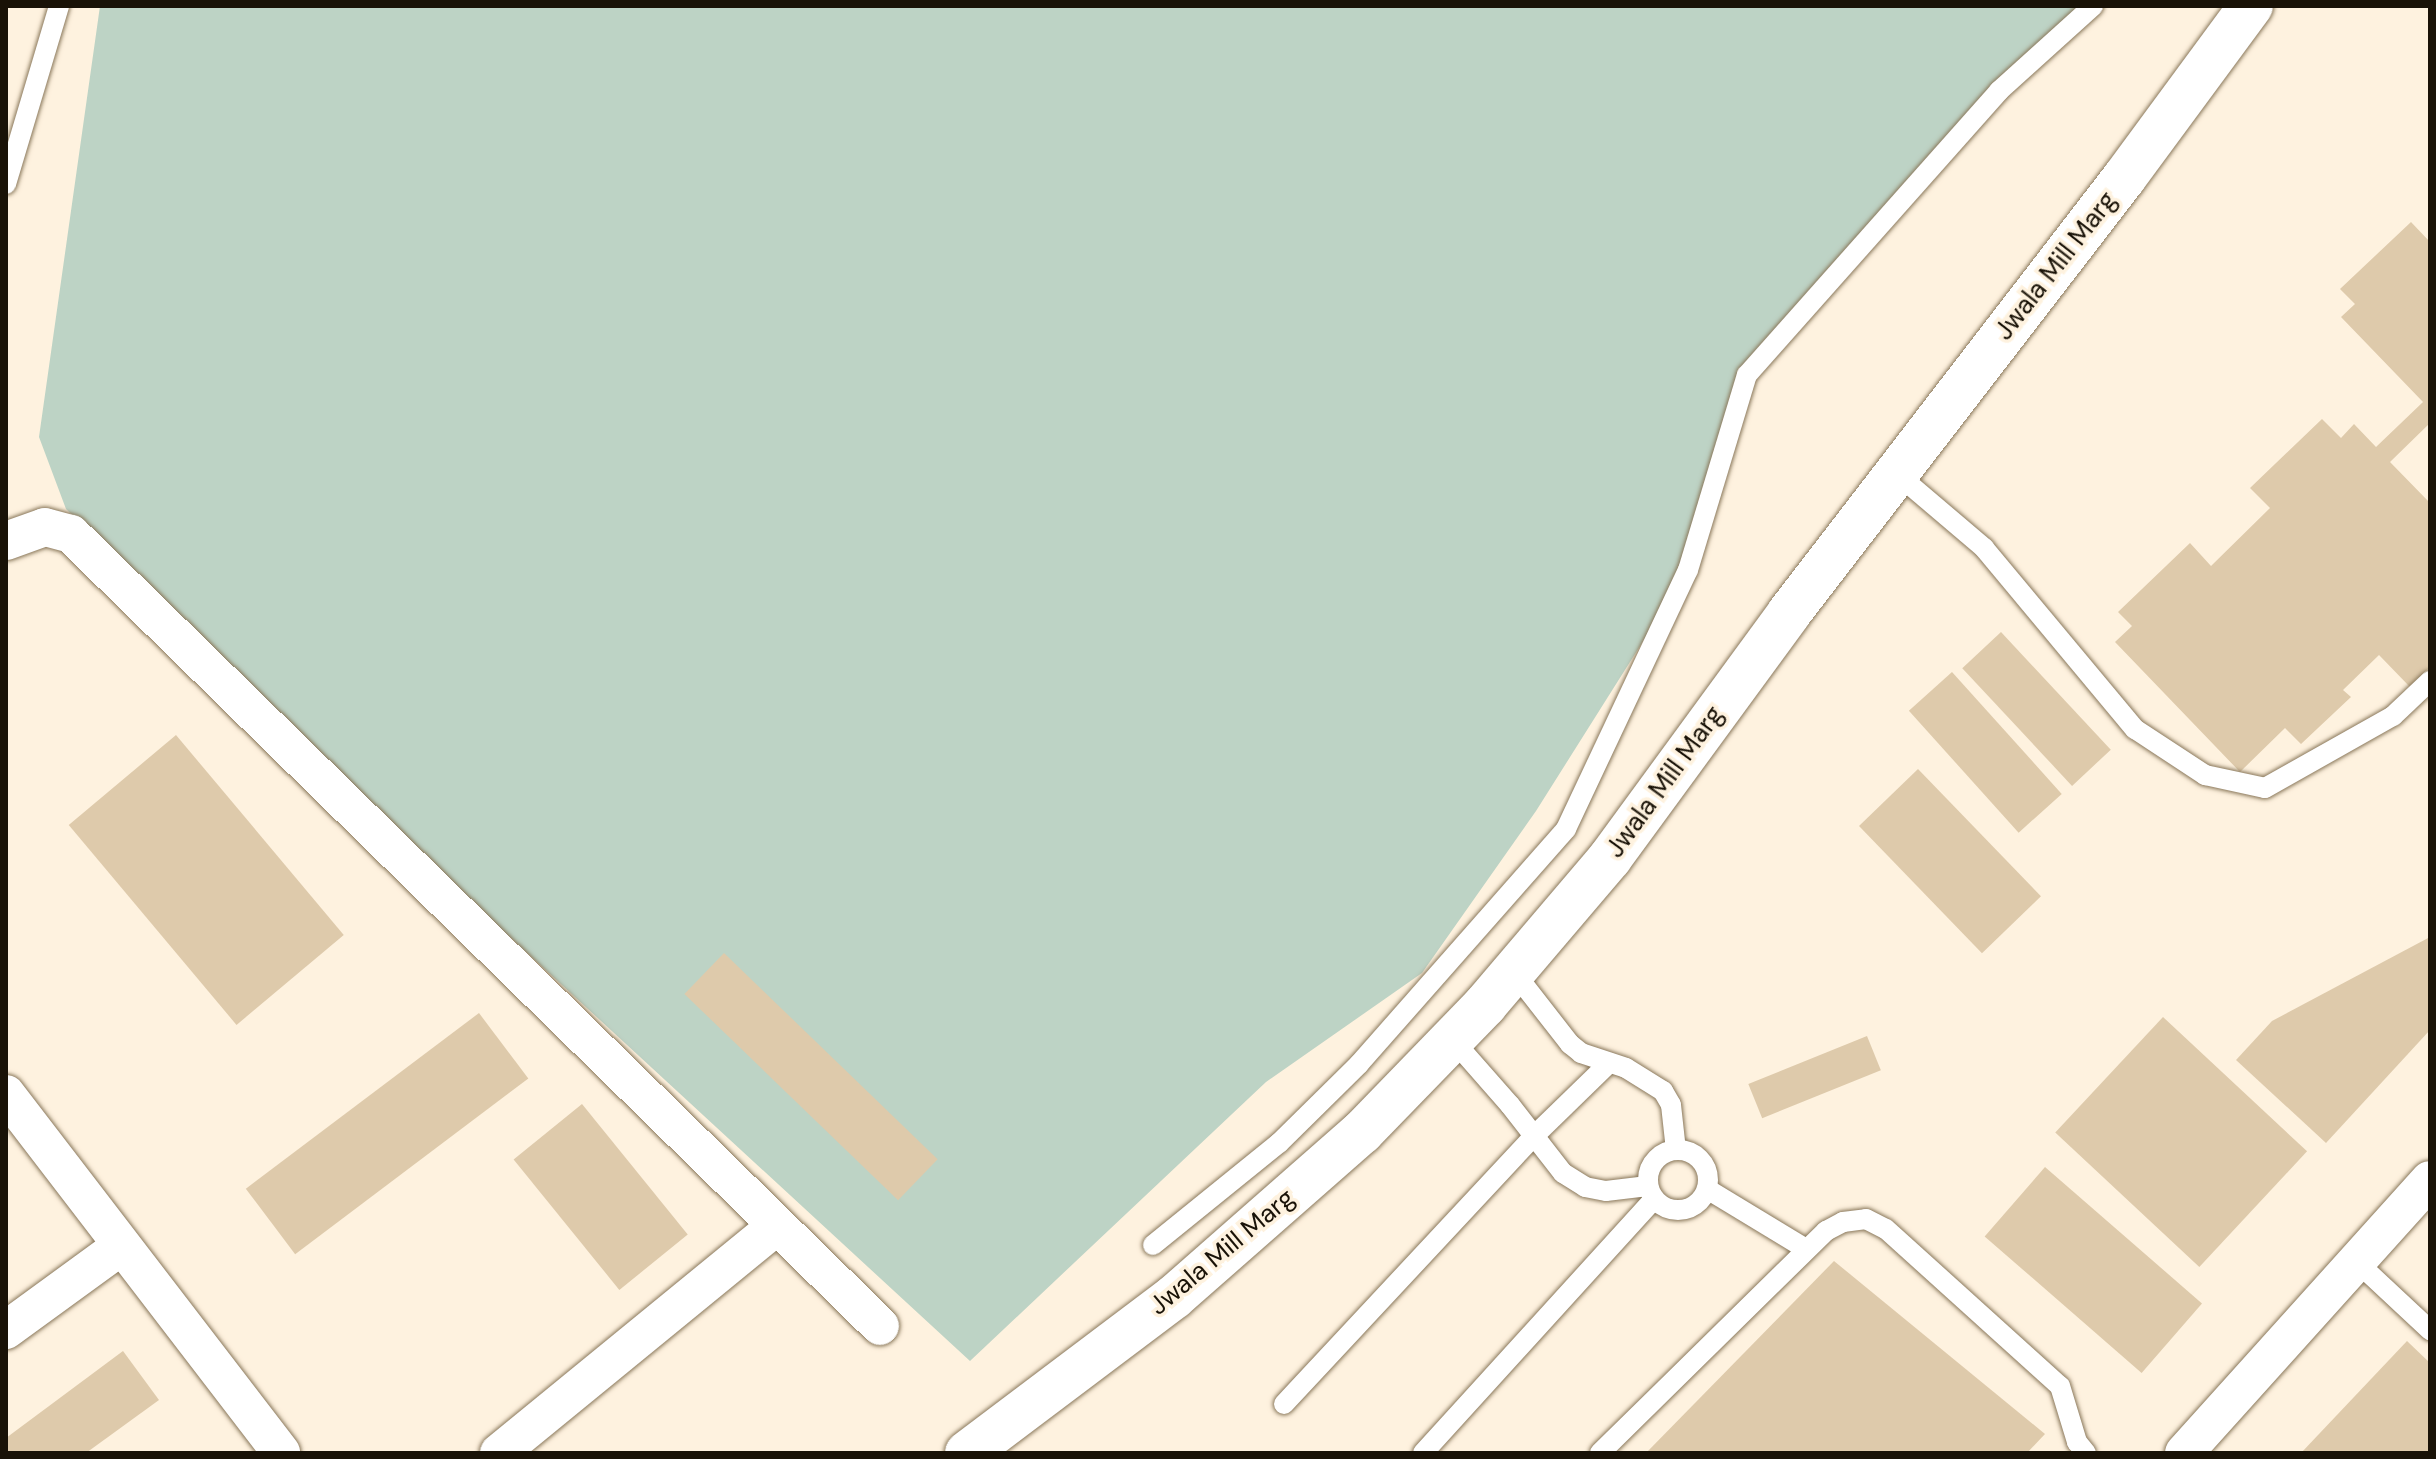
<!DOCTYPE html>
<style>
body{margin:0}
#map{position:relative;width:2436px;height:1459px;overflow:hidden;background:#fef2df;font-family:"DM Sans",sans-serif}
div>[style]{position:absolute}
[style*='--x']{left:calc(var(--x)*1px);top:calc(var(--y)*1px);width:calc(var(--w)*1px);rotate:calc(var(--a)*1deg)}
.green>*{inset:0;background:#bdd3c5}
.building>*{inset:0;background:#decaab;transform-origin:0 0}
.roads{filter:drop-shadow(0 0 2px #89775a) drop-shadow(0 0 2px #89775a)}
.lane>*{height:20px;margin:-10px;padding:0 10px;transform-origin:10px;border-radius:10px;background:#fff}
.lane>.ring{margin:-10px;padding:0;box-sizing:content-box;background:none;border:20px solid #fff;border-radius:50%}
.street>*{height:38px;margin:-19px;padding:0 19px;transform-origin:19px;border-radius:19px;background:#fff}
.secondary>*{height:44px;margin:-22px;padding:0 22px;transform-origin:22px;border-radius:22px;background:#fff}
span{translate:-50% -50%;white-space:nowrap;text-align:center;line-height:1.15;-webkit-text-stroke:7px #fef2df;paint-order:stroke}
.street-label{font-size:26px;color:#191207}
.frame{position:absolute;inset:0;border:8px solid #191207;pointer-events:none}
</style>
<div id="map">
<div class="green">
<div style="clip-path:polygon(100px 6px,2093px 6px,1999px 91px,1747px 375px,1688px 570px,1536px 811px,1422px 973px,1266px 1082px,970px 1361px,499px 927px,66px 509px,39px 437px)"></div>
</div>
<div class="building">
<div style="clip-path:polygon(2411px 222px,2430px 242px,2430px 423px,2390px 462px,2430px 503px,2430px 667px,2410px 687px,2379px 655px,2343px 690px,2351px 697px,2301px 744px,2285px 728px,2240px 772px,2115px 642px,2132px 626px,2118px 612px,2190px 543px,2211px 566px,2270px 508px,2250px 488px,2322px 419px,2341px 438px,2354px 424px,2376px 447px,2423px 402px,2341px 317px,2355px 304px,2340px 289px)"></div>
<div style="left:2001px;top:632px;width:161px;height:53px;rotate:47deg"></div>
<div style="left:1952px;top:672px;width:164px;height:58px;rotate:48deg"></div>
<div style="left:176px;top:735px;width:261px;height:140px;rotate:50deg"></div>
<div style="left:1918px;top:769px;width:177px;height:82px;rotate:46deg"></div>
<div style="clip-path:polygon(2430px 937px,2430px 1030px,2326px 1143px,2236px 1060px,2272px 1021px)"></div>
<div style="left:724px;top:953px;width:297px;height:57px;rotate:44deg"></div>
<div style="left:479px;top:1013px;width:82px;height:292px;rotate:53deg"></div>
<div style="left:2163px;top:1017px;width:197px;height:158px;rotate:43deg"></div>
<div style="left:1867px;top:1036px;width:37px;height:128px;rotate:68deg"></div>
<div style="left:582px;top:1104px;width:168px;height:88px;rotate:51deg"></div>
<div style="left:2045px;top:1167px;width:208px;height:92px;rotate:41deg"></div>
<div style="clip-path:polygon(1834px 1261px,2045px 1434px,2027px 1453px,1646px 1453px)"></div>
<div style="clip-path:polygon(2407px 1341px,2430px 1363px,2430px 1453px,2301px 1453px)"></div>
<div style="clip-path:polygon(123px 1351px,159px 1400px,86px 1453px,6px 1453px,6px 1438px)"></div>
</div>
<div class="roads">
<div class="lane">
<div style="--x:6;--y:184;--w:186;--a:-73.4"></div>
<div style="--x:1896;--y:473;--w:116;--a:40.4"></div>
<div style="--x:1984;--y:548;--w:236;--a:50.2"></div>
<div style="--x:2135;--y:729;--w:84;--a:33.3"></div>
<div style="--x:2205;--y:775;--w:61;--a:12.2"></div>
<div style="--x:2265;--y:788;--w:147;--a:-29.4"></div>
<div style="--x:2393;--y:716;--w:51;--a:-43.4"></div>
<div style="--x:1513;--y:971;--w:93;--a:52"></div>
<div style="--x:1570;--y:1044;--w:14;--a:39"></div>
<div style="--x:1581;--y:1053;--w:47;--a:18.4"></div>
<div style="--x:1626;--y:1068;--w:44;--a:31.9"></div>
<div style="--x:1663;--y:1091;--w:16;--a:60"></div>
<div style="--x:1671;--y:1105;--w:45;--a:83.7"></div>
<div style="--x:1452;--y:1039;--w:88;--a:48.7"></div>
<div style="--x:1510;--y:1105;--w:86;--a:52.1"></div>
<div style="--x:1563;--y:1173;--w:26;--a:32"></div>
<div style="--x:1585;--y:1187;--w:21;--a:11"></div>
<div style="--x:1606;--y:1191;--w:42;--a:-6.8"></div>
<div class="ring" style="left:1648px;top:1150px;width:40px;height:40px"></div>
<div style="--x:1707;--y:1189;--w:116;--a:31.2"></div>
<div style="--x:1153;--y:1245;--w:162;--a:-39"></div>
<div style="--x:1279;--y:1143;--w:112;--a:-44.6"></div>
<div style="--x:1359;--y:1064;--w:313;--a:-48.6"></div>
<div style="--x:1566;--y:829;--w:286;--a:-64.8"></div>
<div style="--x:1688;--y:570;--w:204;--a:-73.2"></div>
<div style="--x:1747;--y:375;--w:380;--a:-48.4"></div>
<div style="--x:1999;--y:91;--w:127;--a:-42.1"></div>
<div style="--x:2357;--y:1262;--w:100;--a:43"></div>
<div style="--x:1284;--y:1404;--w:365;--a:-47"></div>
<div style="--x:1533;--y:1137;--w:106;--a:-44.2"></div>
<div style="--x:1423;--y:1453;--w:343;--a:-47.7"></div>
<div style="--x:1600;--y:1453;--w:317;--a:-44.5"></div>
<div style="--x:1826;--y:1231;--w:19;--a:-28"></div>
<div style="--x:1843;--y:1222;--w:23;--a:-7"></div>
<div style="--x:1866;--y:1219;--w:22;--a:27"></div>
<div style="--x:1886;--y:1229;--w:234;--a:42.1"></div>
<div style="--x:2060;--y:1386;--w:59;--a:73.1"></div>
<div style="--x:2077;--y:1442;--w:14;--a:51"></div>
</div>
<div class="street">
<div style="--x:6;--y:541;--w:41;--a:-19.7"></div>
<div style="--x:45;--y:527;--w:27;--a:15"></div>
<div style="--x:71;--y:534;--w:1132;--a:44.39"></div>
<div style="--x:6;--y:1094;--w:452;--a:52.5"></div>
<div style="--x:6;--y:1330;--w:142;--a:-36.1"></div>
<div style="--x:499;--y:1453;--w:358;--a:-39.3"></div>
<div style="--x:2184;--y:1453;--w:367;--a:-48"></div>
</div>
<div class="secondary">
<div style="--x:967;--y:1453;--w:259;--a:-37"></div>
<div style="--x:1174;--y:1297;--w:250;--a:-41.3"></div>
<div style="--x:1362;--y:1132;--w:177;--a:-45.9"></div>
<div style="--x:1485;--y:1005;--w:193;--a:-49.6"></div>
<div style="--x:1610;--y:858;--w:303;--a:-53.8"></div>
<div style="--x:1789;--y:613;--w:549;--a:-52.4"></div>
<div style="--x:2124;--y:178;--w:214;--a:-53.6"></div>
</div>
</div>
<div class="street-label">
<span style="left:2056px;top:266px;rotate:-52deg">Jwala Mill Marg</span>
<span style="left:1665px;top:782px;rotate:-54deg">Jwala Mill Marg</span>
<span style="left:1222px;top:1252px;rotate:-40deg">Jwala Mill Marg</span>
</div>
<div class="frame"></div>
</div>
